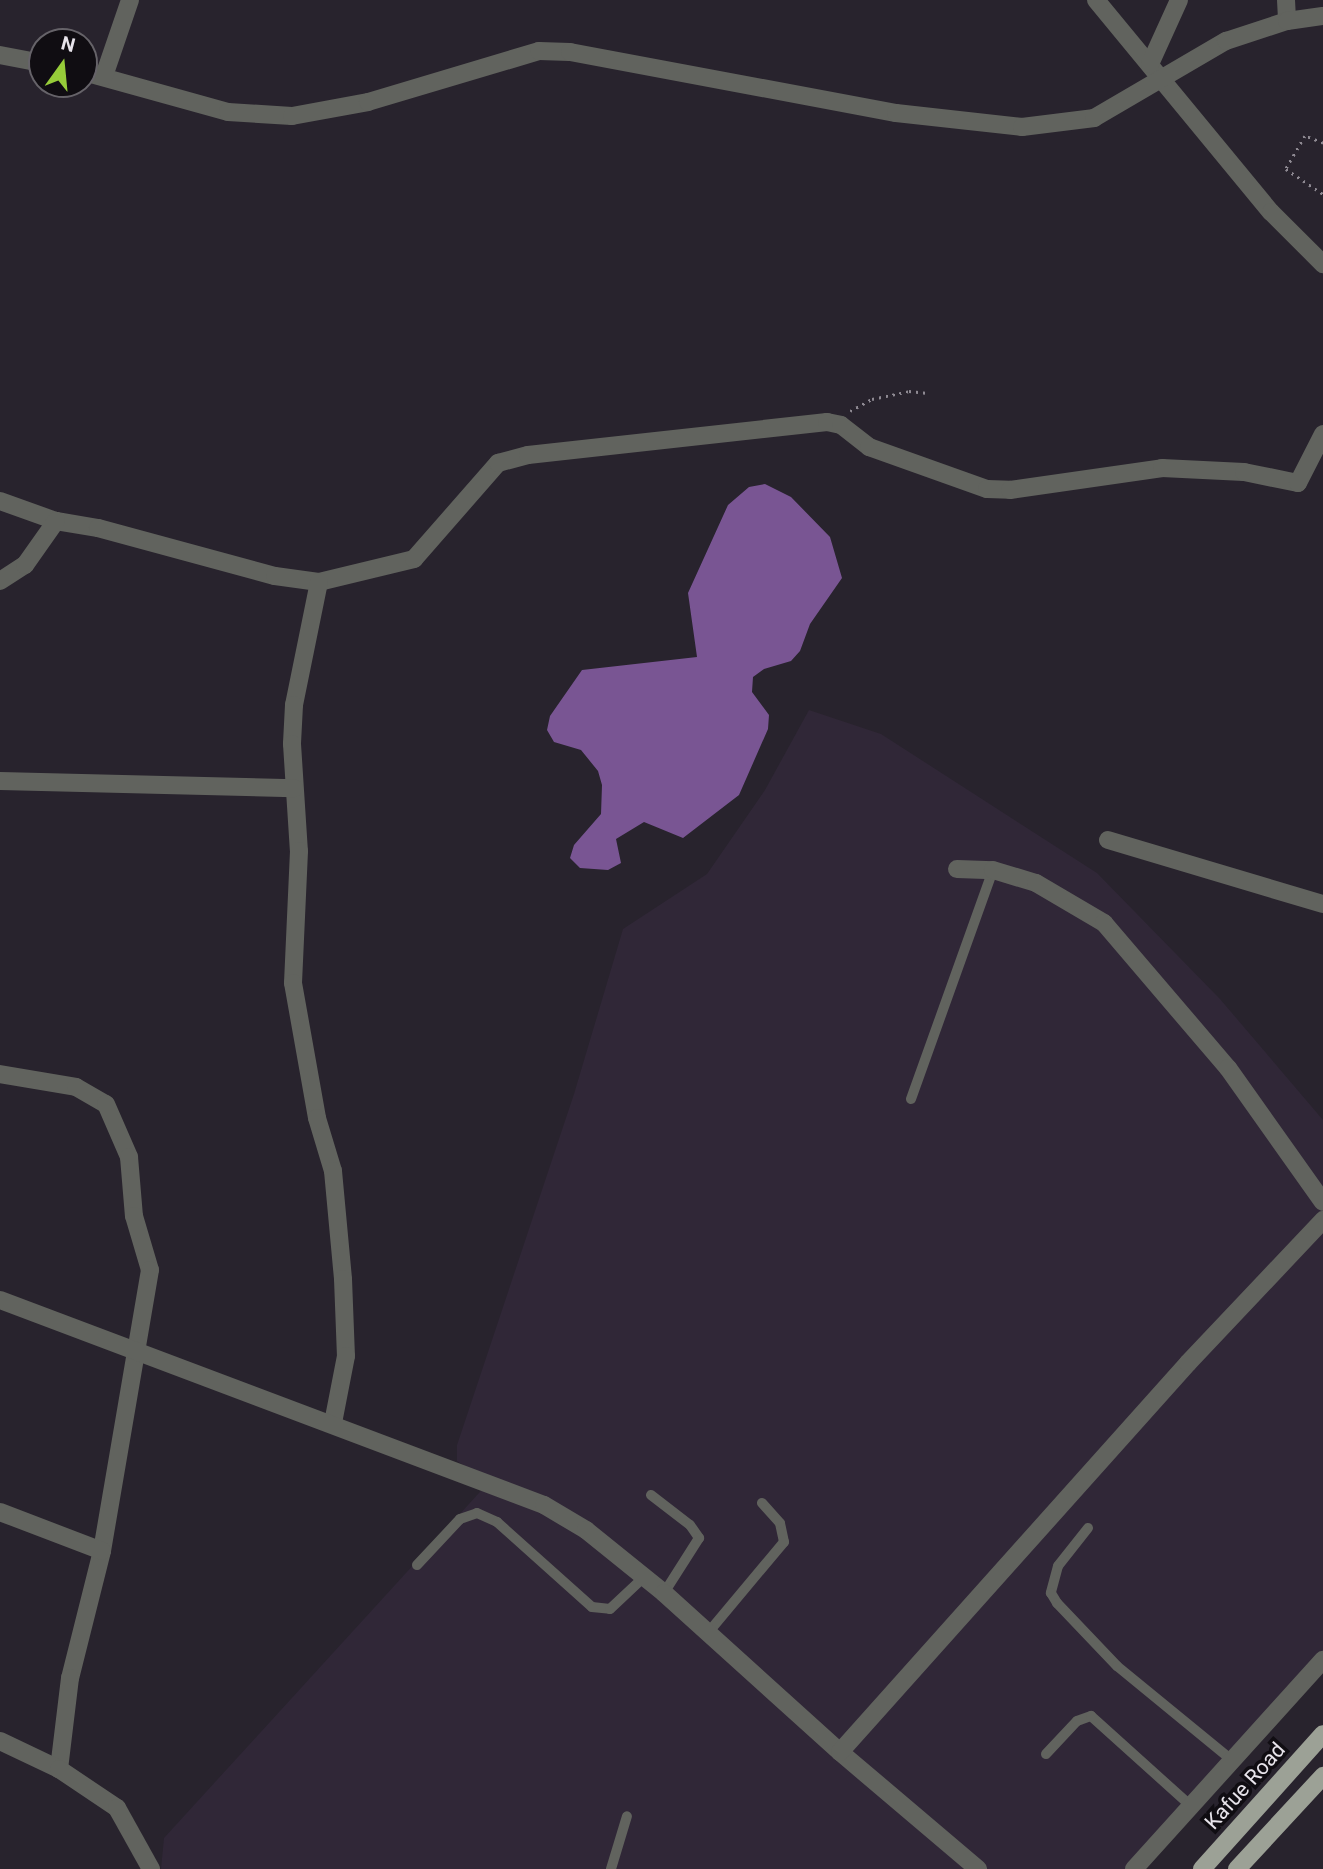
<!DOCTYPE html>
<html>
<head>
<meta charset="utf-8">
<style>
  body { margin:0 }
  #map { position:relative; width:1323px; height:1869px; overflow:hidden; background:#28232d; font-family:Roboto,sans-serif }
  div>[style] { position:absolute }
  .built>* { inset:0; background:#302737 }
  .water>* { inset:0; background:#795593 }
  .path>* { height:2.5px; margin-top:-1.25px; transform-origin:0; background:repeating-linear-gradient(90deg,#8e8992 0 2px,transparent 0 7px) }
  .lane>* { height:10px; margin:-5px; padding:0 5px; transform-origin:5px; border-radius:5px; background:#61635e }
  .street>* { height:18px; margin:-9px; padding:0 9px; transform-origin:9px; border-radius:9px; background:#61635e }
  .primary>* { height:18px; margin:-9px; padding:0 9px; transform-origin:9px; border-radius:9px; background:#9ca196 }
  span { translate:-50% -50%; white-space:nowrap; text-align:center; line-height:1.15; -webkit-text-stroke:7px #100d12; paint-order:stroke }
  .street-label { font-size:21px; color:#e8e4eb }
  .north { position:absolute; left:28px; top:28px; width:70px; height:70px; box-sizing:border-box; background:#100d12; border:2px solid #666369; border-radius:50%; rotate:15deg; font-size:19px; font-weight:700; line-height:28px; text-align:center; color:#e8e4eb }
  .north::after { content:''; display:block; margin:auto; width:24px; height:32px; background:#96cc39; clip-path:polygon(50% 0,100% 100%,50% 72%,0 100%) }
</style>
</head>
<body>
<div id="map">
  <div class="built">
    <i style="clip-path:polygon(809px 710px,881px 734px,1097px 873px,1220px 999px,1323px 1120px,1323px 1669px,1145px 1869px,161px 1869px,164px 1838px,489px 1482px,457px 1461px,457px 1445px,574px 1094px,623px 929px,707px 874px,765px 790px)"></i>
  </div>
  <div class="water">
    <i style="clip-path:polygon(765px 484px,791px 497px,830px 537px,842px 578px,810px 624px,800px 651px,791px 661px,764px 669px,753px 677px,752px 692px,769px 715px,768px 729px,739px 795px,683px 838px,644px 822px,616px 839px,621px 863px,608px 870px,580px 868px,570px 858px,574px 845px,601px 814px,602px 785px,598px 771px,581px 750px,554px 742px,547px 730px,550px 716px,582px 670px,697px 657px,688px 593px,728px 505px,749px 487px)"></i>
  </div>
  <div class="path">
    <i style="left:1323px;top:143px;width:19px;rotate:-159deg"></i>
    <i style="left:1305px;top:136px;width:38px;rotate:120deg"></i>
    <i style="left:1286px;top:169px;width:45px;rotate:34deg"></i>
    <i style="left:850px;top:411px;width:25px;rotate:-29deg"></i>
    <i style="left:872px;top:399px;width:38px;rotate:-12deg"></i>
    <i style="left:909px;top:391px;width:19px;rotate:6deg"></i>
  </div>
  <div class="lane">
    <i style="left:911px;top:1099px;width:243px;rotate:-70.3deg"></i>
    <i style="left:651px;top:1495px;width:49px;rotate:37.6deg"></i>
    <i style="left:690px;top:1525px;width:16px;rotate:55deg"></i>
    <i style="left:699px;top:1538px;width:65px;rotate:122.5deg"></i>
    <i style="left:1088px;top:1528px;width:48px;rotate:128.3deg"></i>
    <i style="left:1058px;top:1566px;width:28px;rotate:105deg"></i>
    <i style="left:1051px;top:1593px;width:12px;rotate:59deg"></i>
    <i style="left:1057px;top:1603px;width:87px;rotate:46.4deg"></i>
    <i style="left:1117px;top:1666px;width:150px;rotate:39.3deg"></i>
    <i style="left:417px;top:1565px;width:63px;rotate:-46.9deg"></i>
    <i style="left:460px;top:1519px;width:18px;rotate:-19deg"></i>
    <i style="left:477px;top:1513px;width:22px;rotate:24deg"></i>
    <i style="left:497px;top:1522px;width:127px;rotate:41.8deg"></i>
    <i style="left:592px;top:1607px;width:18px;rotate:6deg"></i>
    <i style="left:610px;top:1609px;width:47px;rotate:-43.3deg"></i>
    <i style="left:707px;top:1634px;width:120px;rotate:-50.1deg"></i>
    <i style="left:784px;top:1542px;width:19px;rotate:-102deg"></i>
    <i style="left:780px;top:1523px;width:27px;rotate:-132deg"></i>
    <i style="left:1046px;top:1754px;width:45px;rotate:-46.8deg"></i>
    <i style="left:1077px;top:1721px;width:15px;rotate:-20deg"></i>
    <i style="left:1091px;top:1716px;width:136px;rotate:42deg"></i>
    <i style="left:611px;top:1869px;width:55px;rotate:-73.2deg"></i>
  </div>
  <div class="street">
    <i style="left:1096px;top:0;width:275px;rotate:50.5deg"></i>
    <i style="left:1271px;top:212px;width:74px;rotate:45deg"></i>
    <i style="left:1286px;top:0;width:21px;rotate:87deg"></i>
    <i style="left:0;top:55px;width:43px;rotate:10.8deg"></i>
    <i style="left:1150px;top:64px;width:70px;rotate:-65.6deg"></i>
    <i style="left:84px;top:72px;width:149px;rotate:15.5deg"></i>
    <i style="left:228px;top:112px;width:64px;rotate:3.6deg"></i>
    <i style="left:292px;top:116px;width:77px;rotate:-10.4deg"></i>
    <i style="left:368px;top:102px;width:178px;rotate:-16.6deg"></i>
    <i style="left:539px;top:51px;width:31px;rotate:2deg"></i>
    <i style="left:570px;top:52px;width:332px;rotate:10.6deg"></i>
    <i style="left:896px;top:113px;width:127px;rotate:6.3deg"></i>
    <i style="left:1022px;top:127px;width:73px;rotate:-7.1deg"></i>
    <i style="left:1094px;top:118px;width:153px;rotate:-30.3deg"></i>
    <i style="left:1226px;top:41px;width:64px;rotate:-18.2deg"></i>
    <i style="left:1287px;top:21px;width:36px;rotate:-8deg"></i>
    <i style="left:104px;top:76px;width:80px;rotate:-71.1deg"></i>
    <i style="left:0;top:501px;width:59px;rotate:19.7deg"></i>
    <i style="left:56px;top:521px;width:43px;rotate:9.5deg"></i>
    <i style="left:98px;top:528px;width:183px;rotate:15.2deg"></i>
    <i style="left:275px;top:576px;width:44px;rotate:7.8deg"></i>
    <i style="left:319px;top:582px;width:98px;rotate:-13.6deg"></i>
    <i style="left:414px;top:559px;width:128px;rotate:-48.8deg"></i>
    <i style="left:498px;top:463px;width:31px;rotate:-15deg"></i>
    <i style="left:528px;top:455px;width:301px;rotate:-6.3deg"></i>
    <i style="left:827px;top:422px;width:14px;rotate:12deg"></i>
    <i style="left:841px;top:425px;width:36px;rotate:38deg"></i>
    <i style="left:869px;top:447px;width:125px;rotate:19.6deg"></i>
    <i style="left:987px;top:489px;width:23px;rotate:2deg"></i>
    <i style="left:1010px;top:490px;width:154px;rotate:-8.2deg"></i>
    <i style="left:1162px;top:468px;width:82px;rotate:2.8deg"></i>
    <i style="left:1244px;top:472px;width:55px;rotate:11.5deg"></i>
    <i style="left:1298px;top:483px;width:55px;rotate:-63deg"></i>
    <i style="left:0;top:581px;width:30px;rotate:-33deg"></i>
    <i style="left:25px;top:565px;width:54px;rotate:-54.8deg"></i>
    <i style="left:319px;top:582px;width:126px;rotate:101.5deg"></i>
    <i style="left:294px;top:705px;width:39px;rotate:93deg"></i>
    <i style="left:292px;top:744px;width:107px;rotate:86.3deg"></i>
    <i style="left:299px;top:851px;width:132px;rotate:92.6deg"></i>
    <i style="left:293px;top:983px;width:137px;rotate:79.9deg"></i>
    <i style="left:317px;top:1118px;width:55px;rotate:73.2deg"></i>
    <i style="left:333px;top:1171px;width:108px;rotate:84.7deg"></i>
    <i style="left:343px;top:1279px;width:77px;rotate:87.8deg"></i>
    <i style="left:346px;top:1356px;width:68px;rotate:101deg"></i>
    <i style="left:0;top:781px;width:294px;rotate:1.4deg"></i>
    <i style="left:1108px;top:840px;width:224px;rotate:16.6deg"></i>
    <i style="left:957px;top:869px;width:36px;rotate:2deg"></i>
    <i style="left:993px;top:870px;width:45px;rotate:16.8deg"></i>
    <i style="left:1036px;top:883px;width:79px;rotate:30.5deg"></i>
    <i style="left:1104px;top:923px;width:191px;rotate:49.5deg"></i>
    <i style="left:1228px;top:1068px;width:164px;rotate:54.7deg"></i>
    <i style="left:0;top:1074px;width:77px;rotate:9.7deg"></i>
    <i style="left:76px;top:1087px;width:34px;rotate:30deg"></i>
    <i style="left:106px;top:1104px;width:58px;rotate:66.5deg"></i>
    <i style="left:129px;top:1157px;width:59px;rotate:85.2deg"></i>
    <i style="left:134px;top:1216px;width:56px;rotate:73.5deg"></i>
    <i style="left:150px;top:1270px;width:285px;rotate:99.7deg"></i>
    <i style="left:102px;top:1551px;width:131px;rotate:104.1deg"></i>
    <i style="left:70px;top:1678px;width:92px;rotate:96.9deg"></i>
    <i style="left:0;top:1300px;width:581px;rotate:20.65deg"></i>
    <i style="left:544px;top:1505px;width:49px;rotate:30.8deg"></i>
    <i style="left:586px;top:1530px;width:100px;rotate:38.9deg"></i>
    <i style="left:664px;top:1593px;width:237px;rotate:42.1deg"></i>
    <i style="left:840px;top:1752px;width:181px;rotate:40.3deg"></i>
    <i style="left:0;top:1512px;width:109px;rotate:20.9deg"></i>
    <i style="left:0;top:1741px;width:65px;rotate:25.4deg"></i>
    <i style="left:59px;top:1769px;width:70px;rotate:33.9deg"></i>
    <i style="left:117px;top:1808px;width:70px;rotate:60.9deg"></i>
    <i style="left:840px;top:1752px;width:522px;rotate:-48.18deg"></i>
    <i style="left:1188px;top:1363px;width:197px;rotate:-46.6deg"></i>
    <i style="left:1134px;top:1869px;width:282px;rotate:-47.9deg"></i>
  </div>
  <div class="primary">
    <i style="left:1202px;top:1869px;width:181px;rotate:-48.1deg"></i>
    <i style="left:1237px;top:1869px;width:127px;rotate:-47.2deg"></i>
  </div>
  <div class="street-label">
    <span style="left:1245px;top:1786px;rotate:-48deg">Kafue Road</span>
  </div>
  <div class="north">N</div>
</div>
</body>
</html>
